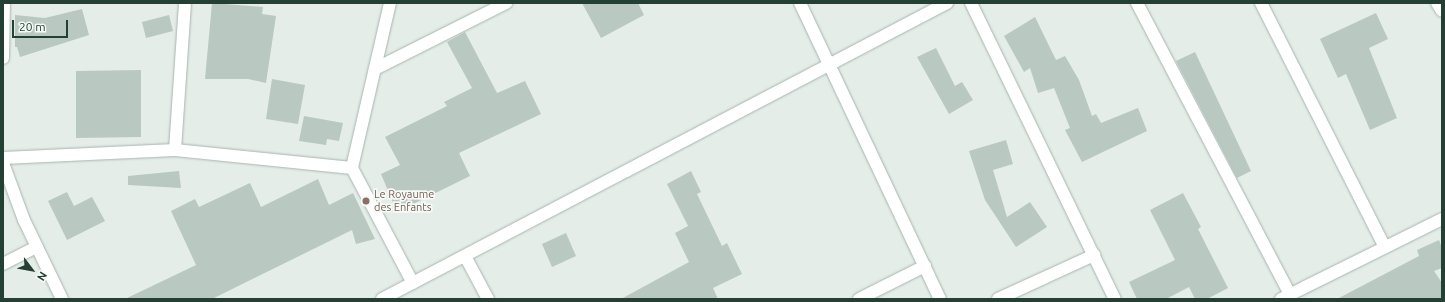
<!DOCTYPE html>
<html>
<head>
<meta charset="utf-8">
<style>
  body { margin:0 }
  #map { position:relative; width:1445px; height:302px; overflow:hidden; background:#e4ede8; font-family:Ubuntu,sans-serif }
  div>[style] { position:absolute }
  .building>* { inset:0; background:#b9c8c1 }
  .roads { filter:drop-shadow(0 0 1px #a7b5ae) drop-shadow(0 0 1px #a7b5ae) }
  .minor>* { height:12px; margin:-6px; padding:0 6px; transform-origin:6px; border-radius:6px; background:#fff }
  .dots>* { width:11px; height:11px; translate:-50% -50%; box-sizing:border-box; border:2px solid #f5faf7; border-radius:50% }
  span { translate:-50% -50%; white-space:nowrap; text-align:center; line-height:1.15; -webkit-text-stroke:3.5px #f5faf7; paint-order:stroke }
  .education-label { font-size:11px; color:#785e54 }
  .left { translate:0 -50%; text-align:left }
  .frame { position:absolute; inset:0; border:4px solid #243f34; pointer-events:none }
  .north { position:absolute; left:12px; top:250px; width:40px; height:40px; -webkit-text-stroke:3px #f5faf7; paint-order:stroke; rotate:122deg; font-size:11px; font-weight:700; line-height:16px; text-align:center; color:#243f34 }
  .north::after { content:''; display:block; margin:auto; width:14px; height:18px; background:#243f34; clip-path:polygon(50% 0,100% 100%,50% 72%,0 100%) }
  .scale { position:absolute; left:12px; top:20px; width:56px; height:18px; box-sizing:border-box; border:2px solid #243f34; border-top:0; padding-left:5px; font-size:12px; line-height:14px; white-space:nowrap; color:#243f34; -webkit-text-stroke:3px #f5faf7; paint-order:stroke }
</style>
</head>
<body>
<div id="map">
  <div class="building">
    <i style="clip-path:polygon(212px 3px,263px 7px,262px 14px,276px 16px,266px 83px,248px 79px,205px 79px)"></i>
    <i style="clip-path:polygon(582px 3px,638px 3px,644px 15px,601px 38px)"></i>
    <i style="clip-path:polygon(82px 9px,89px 35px,20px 57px,17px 47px,15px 47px,15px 15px,45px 18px)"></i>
    <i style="clip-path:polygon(1376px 13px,1388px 39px,1369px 48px,1397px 118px,1370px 130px,1346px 74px,1338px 78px,1320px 39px)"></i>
    <i style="clip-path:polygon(169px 15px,173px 31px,146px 38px,142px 22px)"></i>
    <i style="clip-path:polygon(1035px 17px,1056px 60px,1065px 56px,1079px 80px,1092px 116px,1096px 114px,1101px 123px,1138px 108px,1147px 131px,1082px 162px,1065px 130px,1070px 128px,1054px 88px,1038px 93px,1030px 68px,1024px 72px,1004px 36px)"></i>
    <i style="clip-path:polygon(465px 32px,497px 93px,525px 81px,541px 114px,459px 153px,470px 176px,397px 212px,381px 174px,400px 165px,385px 137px,447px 106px,444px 102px,472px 88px,447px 42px)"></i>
    <i style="clip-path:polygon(936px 48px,955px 86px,962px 82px,973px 100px,949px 114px,917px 57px)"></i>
    <i style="clip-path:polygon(1195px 52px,1251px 171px,1237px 178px,1176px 61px)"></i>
    <i style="clip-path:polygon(141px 70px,141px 137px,76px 138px,76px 71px)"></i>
    <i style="clip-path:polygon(272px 79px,305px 85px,298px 124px,266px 119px)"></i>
    <i style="clip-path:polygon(304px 116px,343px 123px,339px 141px,327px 139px,326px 145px,299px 141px)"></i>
    <i style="clip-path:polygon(1006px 140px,1013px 164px,993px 170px,1007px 217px,1030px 202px,1047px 227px,1016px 247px,985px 200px,969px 151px)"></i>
    <i style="clip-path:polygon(179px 171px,181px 188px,128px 185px,128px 176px)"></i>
    <i style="clip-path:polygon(691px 171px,701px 192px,697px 194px,722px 246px,727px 243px,742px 274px,713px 288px,718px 299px,621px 299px,689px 262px,675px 233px,688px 226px,667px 184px)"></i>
    <i style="clip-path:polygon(318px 179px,329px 205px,353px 193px,375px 239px,356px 244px,352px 230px,212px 299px,125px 299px,196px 265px,171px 211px,195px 199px,199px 207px,250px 183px,261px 207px)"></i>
    <i style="clip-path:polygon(67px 192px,74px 206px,92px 197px,105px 221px,67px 240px,48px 201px)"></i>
    <i style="clip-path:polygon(1183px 193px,1201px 227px,1198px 229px,1228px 288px,1207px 299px,1195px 299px,1189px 287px,1166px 299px,1137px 299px,1129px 282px,1175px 260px,1150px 210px)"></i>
    <i style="clip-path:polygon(566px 233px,576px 256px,552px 267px,542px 244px)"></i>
    <i style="clip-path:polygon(1439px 240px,1442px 248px,1442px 268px,1434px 271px,1442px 283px,1442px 299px,1337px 299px,1419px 256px,1417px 250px)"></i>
  </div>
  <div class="roads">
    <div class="minor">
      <i style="left:390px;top:3px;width:169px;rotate:103deg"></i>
      <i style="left:352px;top:168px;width:130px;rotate:62.1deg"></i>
      <i style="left:800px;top:3px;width:327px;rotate:64.7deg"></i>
      <i style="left:971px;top:3px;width:329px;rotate:64.1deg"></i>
      <i style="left:1137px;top:3px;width:329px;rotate:62.3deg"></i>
      <i style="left:1261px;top:3px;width:274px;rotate:63.1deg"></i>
      <i style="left:1437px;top:3px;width:9px;rotate:58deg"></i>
      <i style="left:3px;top:58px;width:55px;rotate:-89deg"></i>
      <i style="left:375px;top:69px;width:147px;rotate:-26.7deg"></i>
      <i style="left:175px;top:150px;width:147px;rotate:-86.1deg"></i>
      <i style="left:3px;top:158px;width:172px;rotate:-2.7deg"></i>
      <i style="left:175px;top:150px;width:178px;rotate:5.8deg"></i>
      <i style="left:3px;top:163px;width:61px;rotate:69.8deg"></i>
      <i style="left:24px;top:220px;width:88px;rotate:64.3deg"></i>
      <i style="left:465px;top:256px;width:49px;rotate:61.9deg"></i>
      <i style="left:3px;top:264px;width:38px;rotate:-27deg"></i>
      <i style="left:382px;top:299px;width:638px;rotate:-27.65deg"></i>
      <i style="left:859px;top:299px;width:74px;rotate:-26.6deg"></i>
      <i style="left:998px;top:299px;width:106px;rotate:-24.6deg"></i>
      <i style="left:1281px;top:299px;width:180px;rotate:-26.4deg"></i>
    </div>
  </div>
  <div class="dots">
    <i style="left:366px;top:201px;background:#8d6e63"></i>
  </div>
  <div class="education-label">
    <span class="left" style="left:374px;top:201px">Le Royaume<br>des Enfants</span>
  </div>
  <div class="frame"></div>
  <div class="north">N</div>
  <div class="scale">20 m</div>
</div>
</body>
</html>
